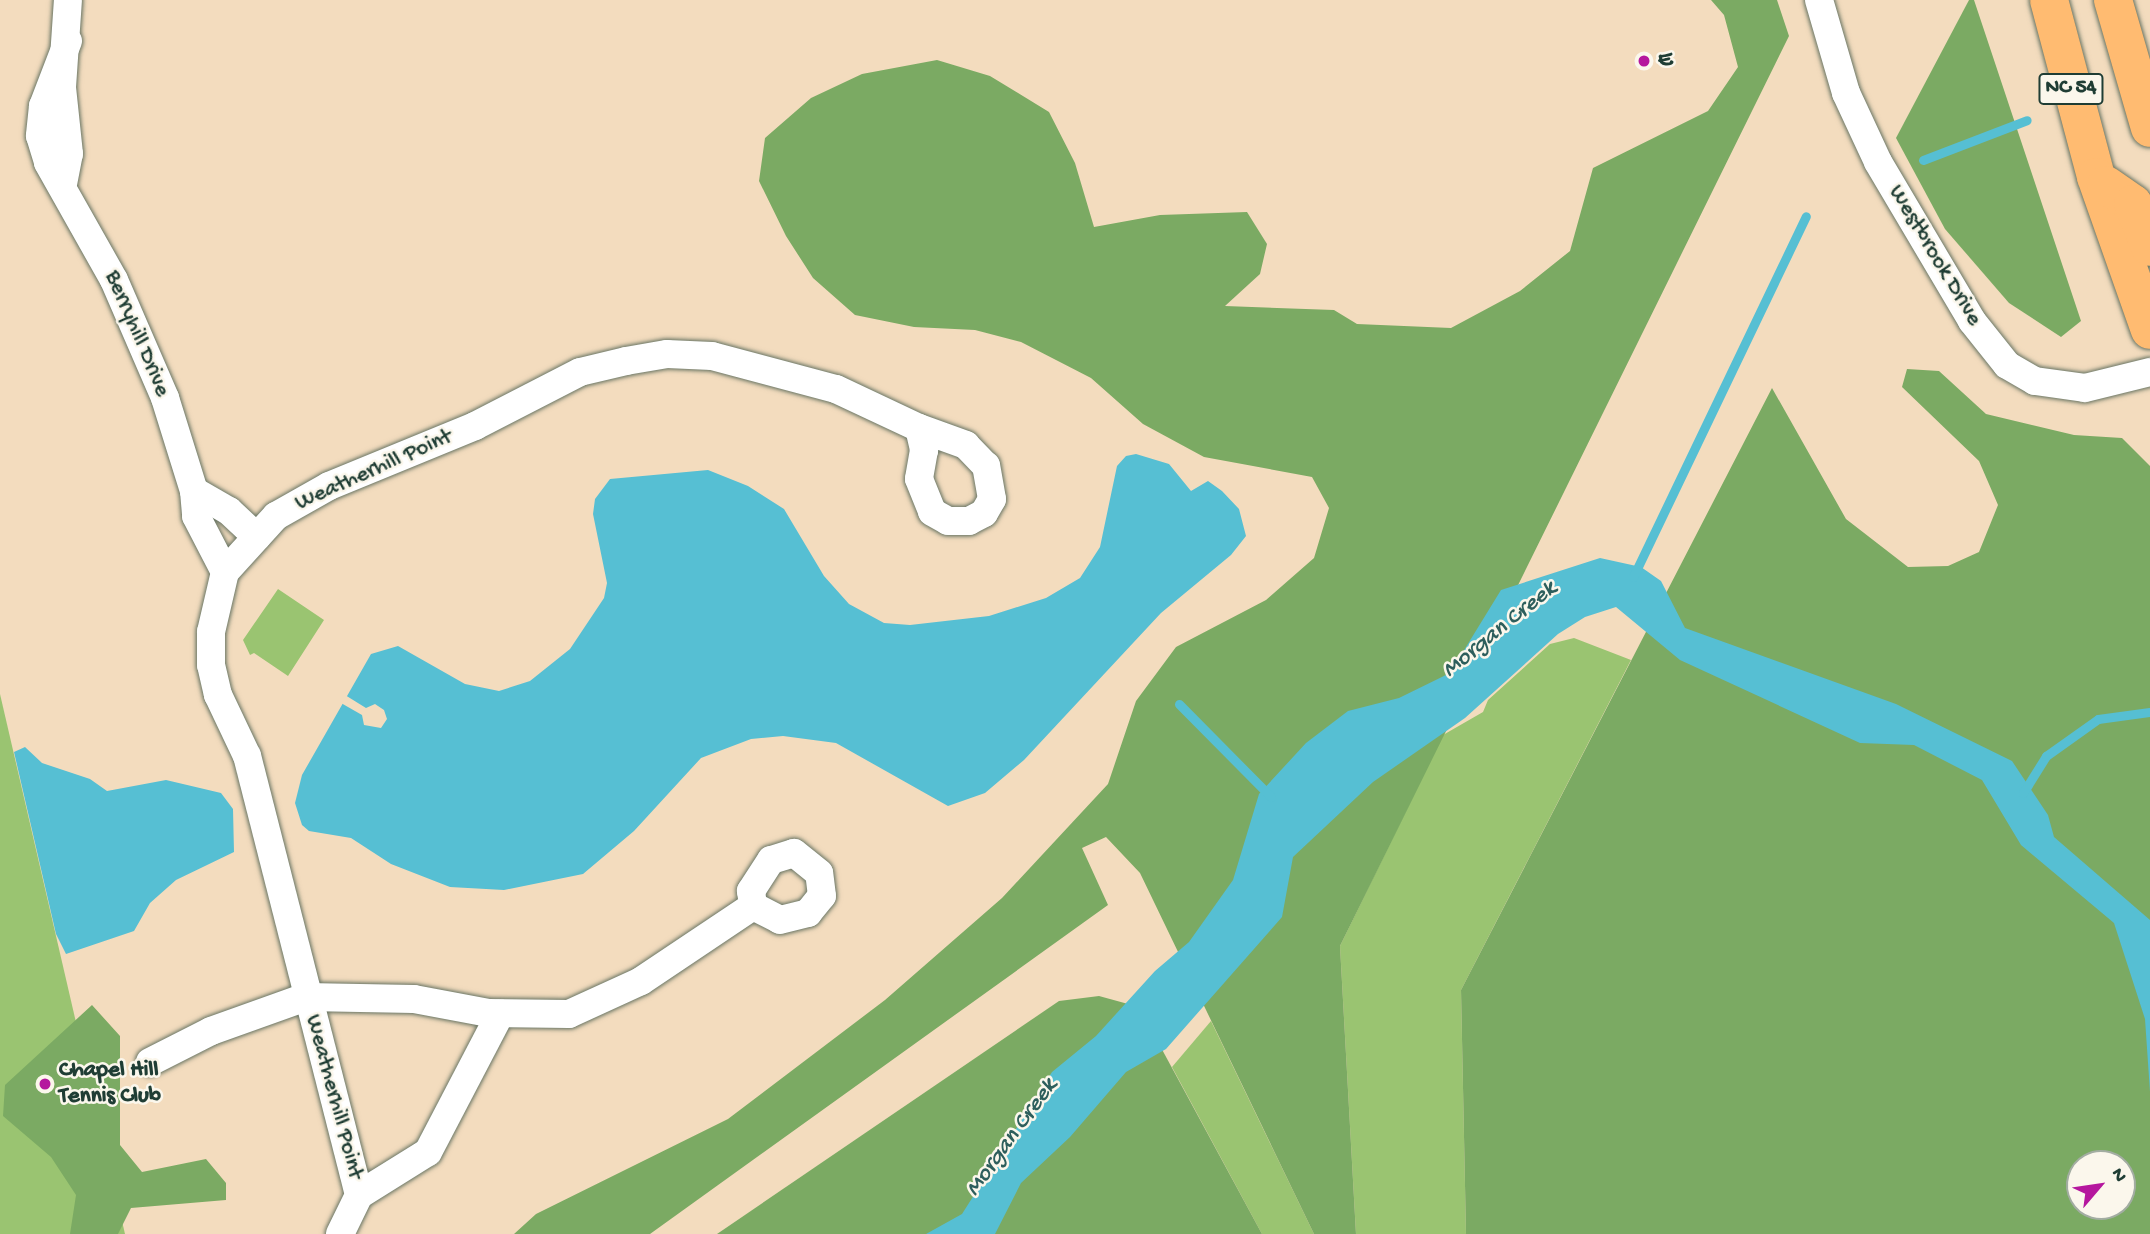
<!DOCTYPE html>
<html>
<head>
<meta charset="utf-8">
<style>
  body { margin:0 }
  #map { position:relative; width:2150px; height:1234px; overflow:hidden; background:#f3dcbe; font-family:"Gochi Hand",sans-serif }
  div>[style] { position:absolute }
  .green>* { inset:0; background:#9ac471 }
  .forest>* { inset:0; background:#7baa63 }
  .water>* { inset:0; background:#56bfd3 }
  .pier>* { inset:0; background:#f3dcbe }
  .stream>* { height:9px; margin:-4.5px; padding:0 4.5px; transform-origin:4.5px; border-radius:4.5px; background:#56bfd3 }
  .roads { filter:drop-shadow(0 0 2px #697564) drop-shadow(0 0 2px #697564) }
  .minor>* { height:28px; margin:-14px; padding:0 14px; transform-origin:14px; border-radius:14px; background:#fff }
  .trunk>* { height:38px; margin:-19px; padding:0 19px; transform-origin:19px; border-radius:19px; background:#ffbb71 }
  .dots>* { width:19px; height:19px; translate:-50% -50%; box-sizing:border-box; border:4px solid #fbf7ec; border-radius:50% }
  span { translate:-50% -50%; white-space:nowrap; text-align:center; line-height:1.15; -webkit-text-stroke:5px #fbf7ec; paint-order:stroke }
  .shield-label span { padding:2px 5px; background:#fbf7ec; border:2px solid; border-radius:5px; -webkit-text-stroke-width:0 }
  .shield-label { font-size:21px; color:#1f3d34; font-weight:700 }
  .poi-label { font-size:23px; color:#1f3d34; font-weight:700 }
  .left { translate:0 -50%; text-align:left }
  .street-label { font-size:23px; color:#1f3d34 }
  .water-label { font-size:24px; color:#2d5e5c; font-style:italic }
  .north { position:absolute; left:2066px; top:1150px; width:70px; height:70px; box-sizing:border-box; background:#fbf7ec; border:2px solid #a3ada2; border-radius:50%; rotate:61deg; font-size:19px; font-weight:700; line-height:28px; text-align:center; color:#1f3d34 }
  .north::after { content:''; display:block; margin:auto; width:24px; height:32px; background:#b5179e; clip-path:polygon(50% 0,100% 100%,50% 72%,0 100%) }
</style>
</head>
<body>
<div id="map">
  <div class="green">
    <i style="clip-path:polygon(278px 589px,324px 620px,288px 676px,254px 653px,250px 655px,243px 640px)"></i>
    <i style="clip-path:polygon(1574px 638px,1631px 660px,1461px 990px,1466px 1234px,1356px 1234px,1340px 946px,1443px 735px,1483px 712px,1488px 700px,1550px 644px)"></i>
    <i style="clip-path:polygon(0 694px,125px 1234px,0 1234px)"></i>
    <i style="clip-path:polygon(1211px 1021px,1314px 1234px,1262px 1234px,1172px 1067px)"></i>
  </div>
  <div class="forest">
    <i style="clip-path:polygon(1711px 0,1777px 0,1789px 36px,1340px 946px,1356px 1234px,1314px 1234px,1140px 873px,1106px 837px,1082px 848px,1108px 905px,650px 1234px,514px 1234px,536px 1214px,728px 1119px,885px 1000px,1002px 898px,1108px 784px,1136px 701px,1176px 647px,1266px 600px,1314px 558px,1329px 508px,1312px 477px,1204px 457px,1143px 424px,1091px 378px,1021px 342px,975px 330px,914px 327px,855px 315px,813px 278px,786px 236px,759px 181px,765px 138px,811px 98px,862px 74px,937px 60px,990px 76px,1049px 112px,1075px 163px,1094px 227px,1160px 215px,1247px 212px,1267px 244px,1260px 274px,1225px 306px,1334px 310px,1357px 324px,1451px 328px,1520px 291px,1570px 251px,1593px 168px,1708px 111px,1738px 67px,1724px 15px)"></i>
    <i style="clip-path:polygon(1969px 0,1974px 0,2081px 321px,2061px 337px,2009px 303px,1945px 229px,1896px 138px)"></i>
    <i style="clip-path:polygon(evenodd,1907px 369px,1939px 371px,1986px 414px,2074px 435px,2122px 438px,2150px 466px,2150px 1234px,1466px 1234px,1461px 990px,1772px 388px,1846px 519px,1908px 567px,1948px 566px,1979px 552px,1998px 505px,1979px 461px,1902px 387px,1907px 369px,2080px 1164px,2122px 1164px,2122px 1206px,2080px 1206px,2080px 1164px)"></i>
    <i style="clip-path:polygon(1099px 996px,1139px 1007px,1262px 1234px,717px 1234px,1059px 1001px)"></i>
    <i style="clip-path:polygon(92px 1005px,120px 1036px,120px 1145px,142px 1172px,206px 1159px,226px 1183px,226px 1200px,131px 1208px,118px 1234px,70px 1234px,76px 1195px,51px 1157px,3px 1116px,5px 1085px)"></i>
  </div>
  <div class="water">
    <i style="clip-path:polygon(1136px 454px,1169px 464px,1191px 491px,1208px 481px,1222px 491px,1239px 509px,1246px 536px,1231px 555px,1161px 613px,1024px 760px,985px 793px,948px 806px,836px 743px,783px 736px,751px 739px,701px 758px,634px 831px,583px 874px,504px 890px,450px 887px,391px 864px,351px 838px,309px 831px,302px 825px,295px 803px,302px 775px,371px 654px,398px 646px,465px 684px,499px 691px,530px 681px,570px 649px,604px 598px,607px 583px,593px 514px,595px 499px,610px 479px,708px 470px,748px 486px,784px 509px,824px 576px,849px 604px,884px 623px,910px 625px,989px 616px,1046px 598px,1080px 578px,1100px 547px,1117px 466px,1126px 456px)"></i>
    <i style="clip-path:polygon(1600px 558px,1641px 567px,1661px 581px,1685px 628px,1896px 704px,2012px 761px,2048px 815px,2054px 837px,2150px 920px,2150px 1092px,2145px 1019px,2114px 923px,2021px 845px,1982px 780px,1914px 745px,1860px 743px,1680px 660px,1616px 607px,1585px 617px,1558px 634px,1465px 718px,1373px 782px,1293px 857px,1282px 917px,1166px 1049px,1126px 1072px,1070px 1137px,1021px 1183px,995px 1234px,926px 1234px,962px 1214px,1052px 1072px,1096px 1036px,1155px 971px,1189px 942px,1233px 880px,1259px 794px,1306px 743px,1348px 711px,1399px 698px,1450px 673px,1501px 590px)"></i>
    <i style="clip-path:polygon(25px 747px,42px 763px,90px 779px,107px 791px,166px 780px,221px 793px,233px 809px,234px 852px,176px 880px,150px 903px,134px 931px,66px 954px,56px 934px,14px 752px)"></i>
  </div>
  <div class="pier">
    <i style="clip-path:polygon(345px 695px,366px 708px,375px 704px,384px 710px,387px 719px,381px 728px,364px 725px,362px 715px,341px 703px)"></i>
  </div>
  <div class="stream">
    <i style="left:1923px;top:160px;width:111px;rotate:-21deg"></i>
    <i style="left:1633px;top:577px;width:400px;rotate:-64.4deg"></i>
    <i style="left:1179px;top:704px;width:131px;rotate:45.3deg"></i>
    <i style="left:2023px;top:793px;width:44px;rotate:-58.1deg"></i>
    <i style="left:2046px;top:756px;width:64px;rotate:-35.4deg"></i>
    <i style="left:2098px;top:719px;width:52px;rotate:-7.7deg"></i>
  </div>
  <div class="roads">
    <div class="minor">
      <i style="left:1819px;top:0;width:97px;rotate:73.8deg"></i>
      <i style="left:1846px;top:93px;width:76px;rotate:65.1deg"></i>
      <i style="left:1878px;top:162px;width:185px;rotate:59.4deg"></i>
      <i style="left:1972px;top:321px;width:56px;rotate:51.5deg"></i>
      <i style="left:2007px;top:365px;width:32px;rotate:30deg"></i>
      <i style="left:2035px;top:381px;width:50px;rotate:8deg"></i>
      <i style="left:2085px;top:388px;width:67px;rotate:-13.8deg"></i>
      <i style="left:68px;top:41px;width:70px;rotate:111deg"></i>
      <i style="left:43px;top:106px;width:30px;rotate:96deg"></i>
      <i style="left:40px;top:136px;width:28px;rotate:73deg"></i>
      <i style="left:48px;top:163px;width:134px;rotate:60.6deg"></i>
      <i style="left:114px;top:280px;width:129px;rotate:66.6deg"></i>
      <i style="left:165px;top:398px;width:97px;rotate:72.7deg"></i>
      <i style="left:194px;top:491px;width:25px;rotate:85deg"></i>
      <i style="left:196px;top:516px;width:63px;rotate:62.6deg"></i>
      <i style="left:63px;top:184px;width:31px;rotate:-79deg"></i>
      <i style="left:69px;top:154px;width:67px;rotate:-96deg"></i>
      <i style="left:62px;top:87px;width:87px;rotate:-86.1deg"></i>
      <i style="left:194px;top:491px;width:40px;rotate:29.7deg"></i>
      <i style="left:229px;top:511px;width:38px;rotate:43deg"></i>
      <i style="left:150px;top:1062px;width:68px;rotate:-26.9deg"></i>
      <i style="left:211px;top:1031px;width:101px;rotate:-19.7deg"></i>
      <i style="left:306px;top:997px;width:108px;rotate:1.1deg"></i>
      <i style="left:414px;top:999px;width:76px;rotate:10.6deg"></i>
      <i style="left:489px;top:1013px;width:80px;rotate:0.7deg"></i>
      <i style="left:569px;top:1014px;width:79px;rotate:-24.6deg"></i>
      <i style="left:641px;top:981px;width:135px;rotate:-33.8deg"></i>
      <i style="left:753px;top:906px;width:30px;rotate:27deg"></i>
      <i style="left:780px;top:920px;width:29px;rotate:-14deg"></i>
      <i style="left:808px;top:913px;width:22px;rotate:-51deg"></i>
      <i style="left:822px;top:896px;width:23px;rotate:-97deg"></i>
      <i style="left:819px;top:873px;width:32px;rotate:-141deg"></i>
      <i style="left:794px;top:853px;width:24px;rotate:163deg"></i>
      <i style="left:771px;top:860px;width:37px;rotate:123deg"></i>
      <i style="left:751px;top:891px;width:15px;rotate:82deg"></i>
      <i style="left:359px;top:1195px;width:81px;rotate:-31.9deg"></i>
      <i style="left:428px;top:1152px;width:156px;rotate:-62.4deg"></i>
      <i style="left:340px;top:1234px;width:43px;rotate:-64deg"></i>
      <i style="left:359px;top:1195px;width:453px;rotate:-104.3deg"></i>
      <i style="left:247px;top:756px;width:68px;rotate:-115.4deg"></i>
      <i style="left:218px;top:695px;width:31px;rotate:-103deg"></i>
      <i style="left:211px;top:665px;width:33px;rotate:-90deg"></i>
      <i style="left:211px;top:632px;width:62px;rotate:-76.9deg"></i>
      <i style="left:225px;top:572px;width:76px;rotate:-47.7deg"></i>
      <i style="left:276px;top:516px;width:61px;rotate:-29.5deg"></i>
      <i style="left:329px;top:486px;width:158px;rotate:-22.3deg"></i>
      <i style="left:475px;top:426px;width:118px;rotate:-27.2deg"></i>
      <i style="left:580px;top:372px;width:47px;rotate:-13.4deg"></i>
      <i style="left:626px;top:361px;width:42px;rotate:-9.7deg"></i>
      <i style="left:667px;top:354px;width:45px;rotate:2.5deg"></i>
      <i style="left:712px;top:356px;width:128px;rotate:14.9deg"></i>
      <i style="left:836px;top:389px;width:92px;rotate:25.2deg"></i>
      <i style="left:919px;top:428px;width:23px;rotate:77deg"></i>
      <i style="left:924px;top:450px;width:29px;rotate:100deg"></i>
      <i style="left:919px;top:479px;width:35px;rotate:68deg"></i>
      <i style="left:932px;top:512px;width:18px;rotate:29deg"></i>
      <i style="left:948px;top:521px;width:21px"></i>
      <i style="left:969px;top:521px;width:17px;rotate:-28deg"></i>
      <i style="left:984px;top:513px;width:16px;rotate:-60deg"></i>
      <i style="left:992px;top:499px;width:34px;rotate:-100deg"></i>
      <i style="left:986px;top:466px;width:29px;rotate:-134deg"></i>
      <i style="left:966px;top:445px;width:50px;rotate:-160.1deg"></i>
    </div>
    <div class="trunk">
      <i style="left:2049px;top:0;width:183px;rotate:75.1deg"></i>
      <i style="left:2096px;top:177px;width:162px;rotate:70.6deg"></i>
      <i style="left:2113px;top:0;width:133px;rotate:73.9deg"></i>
      <i style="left:2106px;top:185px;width:33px;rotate:35deg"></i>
      <i style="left:2133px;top:204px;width:46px;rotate:68.4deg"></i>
    </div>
  </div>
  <div class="dots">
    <i style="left:1644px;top:61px;background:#b5179e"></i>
    <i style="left:45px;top:1084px;background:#b5179e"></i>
  </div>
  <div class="shield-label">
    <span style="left:2071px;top:89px">NC 54</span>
  </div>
  <div class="poi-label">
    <span class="left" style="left:1658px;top:61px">E</span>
    <span class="left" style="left:59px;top:1084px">Chapel Hill<br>Tennis Club</span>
  </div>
  <div class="street-label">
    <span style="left:1934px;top:256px;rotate:59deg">Westbrook Drive</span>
    <span style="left:136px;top:334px;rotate:67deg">Berryhill Drive</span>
    <span style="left:374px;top:471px;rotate:-24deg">Weatherhill Point</span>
    <span style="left:333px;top:1097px;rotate:75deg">Weatherhill Point</span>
  </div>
  <div class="water-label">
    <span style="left:1500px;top:630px;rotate:-39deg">Morgan Creek</span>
    <span style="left:1012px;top:1138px;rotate:-54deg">Morgan Creek</span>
  </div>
  <div class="north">N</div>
</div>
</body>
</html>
